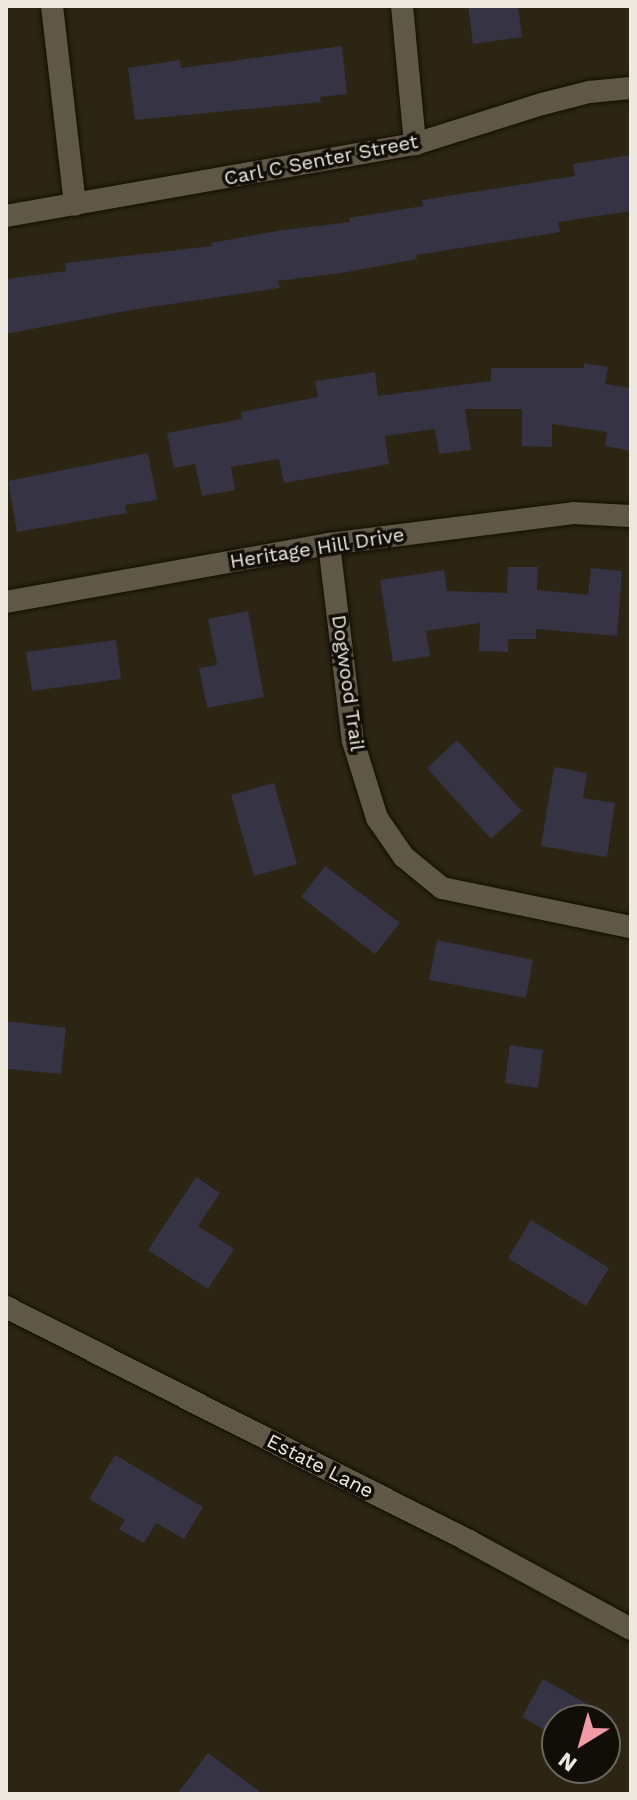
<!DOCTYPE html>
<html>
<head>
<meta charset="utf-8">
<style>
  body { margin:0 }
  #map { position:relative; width:637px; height:1800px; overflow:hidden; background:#2c2514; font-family:"Work Sans",sans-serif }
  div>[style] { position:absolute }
  .building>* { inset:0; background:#353344 }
  .roads { filter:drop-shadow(0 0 2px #140e01) drop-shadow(0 0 2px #140e01) }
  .street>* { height:22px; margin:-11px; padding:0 11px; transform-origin:11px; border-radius:11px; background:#605846 }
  span { translate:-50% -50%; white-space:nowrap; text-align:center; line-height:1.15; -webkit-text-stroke:7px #110e07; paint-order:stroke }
  .street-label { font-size:20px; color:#eee9df }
  .frame { position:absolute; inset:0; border:8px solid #eee9df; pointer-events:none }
  .north { position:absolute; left:541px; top:1704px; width:80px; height:80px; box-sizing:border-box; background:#110e07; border:2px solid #69665d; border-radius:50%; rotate:217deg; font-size:22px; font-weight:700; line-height:32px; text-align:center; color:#eee9df }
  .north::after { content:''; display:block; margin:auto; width:28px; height:36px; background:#f39aa7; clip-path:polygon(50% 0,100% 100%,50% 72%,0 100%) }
</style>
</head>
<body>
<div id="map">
  <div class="building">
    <i style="clip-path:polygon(468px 6px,518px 6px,522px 37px,473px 44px)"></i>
    <i style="clip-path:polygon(342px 46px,347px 94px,320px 97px,321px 102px,135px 120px,128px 68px,180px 60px,181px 68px)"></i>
    <i style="clip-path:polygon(631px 155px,631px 211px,558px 222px,560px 232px,416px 255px,417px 259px,342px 273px,278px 281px,280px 288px,131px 310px,6px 334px,6px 279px,66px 271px,65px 263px,212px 246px,211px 243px,277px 231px,350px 222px,349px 218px,423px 206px,422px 200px,575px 176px,573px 164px)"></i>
    <i style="clip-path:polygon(584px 363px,608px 367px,605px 384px,631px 388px,631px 451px,605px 446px,607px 432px,552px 424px,552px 447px,522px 446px,522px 409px,465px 409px,471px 450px,439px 454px,435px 429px,385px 436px,389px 464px,284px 483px,279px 459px,231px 467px,235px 490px,202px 496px,195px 464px,174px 468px,167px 433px,242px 419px,241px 412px,318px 397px,315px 381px,375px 372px,378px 396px,491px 381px,491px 368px,584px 368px)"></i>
    <i style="clip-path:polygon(148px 453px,157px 500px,125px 505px,127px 513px,17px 532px,8px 481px)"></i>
    <i style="clip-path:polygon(508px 567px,538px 567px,537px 590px,588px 595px,591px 568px,622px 571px,617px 636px,536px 629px,536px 639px,508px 639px,508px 652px,479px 651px,480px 623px,426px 631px,430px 656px,393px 662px,380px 580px,444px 570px,447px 591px,507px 593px)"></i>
    <i style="clip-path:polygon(248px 611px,264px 697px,207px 708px,199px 668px,217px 665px,208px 619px)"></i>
    <i style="clip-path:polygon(116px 640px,121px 679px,32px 691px,26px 652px)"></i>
    <i style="clip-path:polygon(457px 740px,522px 811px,491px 839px,427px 768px)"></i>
    <i style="clip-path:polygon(554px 767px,587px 773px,583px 798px,615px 803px,607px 857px,541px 846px)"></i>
    <i style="clip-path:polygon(274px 783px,297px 864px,254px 876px,231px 795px)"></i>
    <i style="clip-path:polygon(325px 866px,400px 923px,375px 954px,301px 897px)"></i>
    <i style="clip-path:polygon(437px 940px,533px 960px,526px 998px,429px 980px)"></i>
    <i style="clip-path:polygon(6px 1021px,66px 1028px,61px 1074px,6px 1069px)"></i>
    <i style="clip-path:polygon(510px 1045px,543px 1050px,538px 1088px,505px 1083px)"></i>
    <i style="clip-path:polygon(196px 1177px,220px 1193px,198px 1226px,234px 1249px,208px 1289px,148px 1250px)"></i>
    <i style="clip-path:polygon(531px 1220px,609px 1268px,586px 1306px,508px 1258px)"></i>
    <i style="clip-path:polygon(115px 1455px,203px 1507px,184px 1539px,156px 1523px,144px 1543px,119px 1529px,125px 1520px,89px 1499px)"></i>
    <i style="clip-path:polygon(543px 1679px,615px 1720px,557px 1720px,557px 1737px,522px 1717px)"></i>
    <i style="clip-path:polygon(208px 1753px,263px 1794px,177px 1794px)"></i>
  </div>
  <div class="roads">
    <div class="street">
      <i style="left:52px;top:6px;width:200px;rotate:83.4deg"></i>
      <i style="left:402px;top:6px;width:139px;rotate:84.6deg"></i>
      <i style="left:6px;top:216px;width:415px;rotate:-10deg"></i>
      <i style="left:415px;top:144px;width:133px;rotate:-17.5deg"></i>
      <i style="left:542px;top:104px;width:49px;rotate:-14.3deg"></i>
      <i style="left:589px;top:92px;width:42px;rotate:-5.4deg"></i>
      <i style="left:329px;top:544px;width:198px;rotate:83.1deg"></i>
      <i style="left:353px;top:741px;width:81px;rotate:72.7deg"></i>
      <i style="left:377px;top:818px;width:47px;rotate:55.3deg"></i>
      <i style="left:404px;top:857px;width:49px;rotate:39.2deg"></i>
      <i style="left:442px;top:888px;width:193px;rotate:11.7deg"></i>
      <i style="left:6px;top:602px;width:328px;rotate:-10.2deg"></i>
      <i style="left:329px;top:544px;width:246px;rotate:-7.2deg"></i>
      <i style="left:573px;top:513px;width:58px;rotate:3deg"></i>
      <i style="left:6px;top:1307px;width:519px;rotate:26.81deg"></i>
      <i style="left:469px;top:1541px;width:184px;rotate:28.5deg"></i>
    </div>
  </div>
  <div class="street-label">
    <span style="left:321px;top:160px;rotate:-11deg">Carl C Senter Street</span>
    <span style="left:317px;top:548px;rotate:-9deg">Heritage Hill Drive</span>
    <span style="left:348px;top:683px;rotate:82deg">Dogwood Trail</span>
    <span style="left:320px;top:1466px;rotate:27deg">Estate Lane</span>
  </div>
  <div class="frame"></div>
  <div class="north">N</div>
</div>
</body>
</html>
